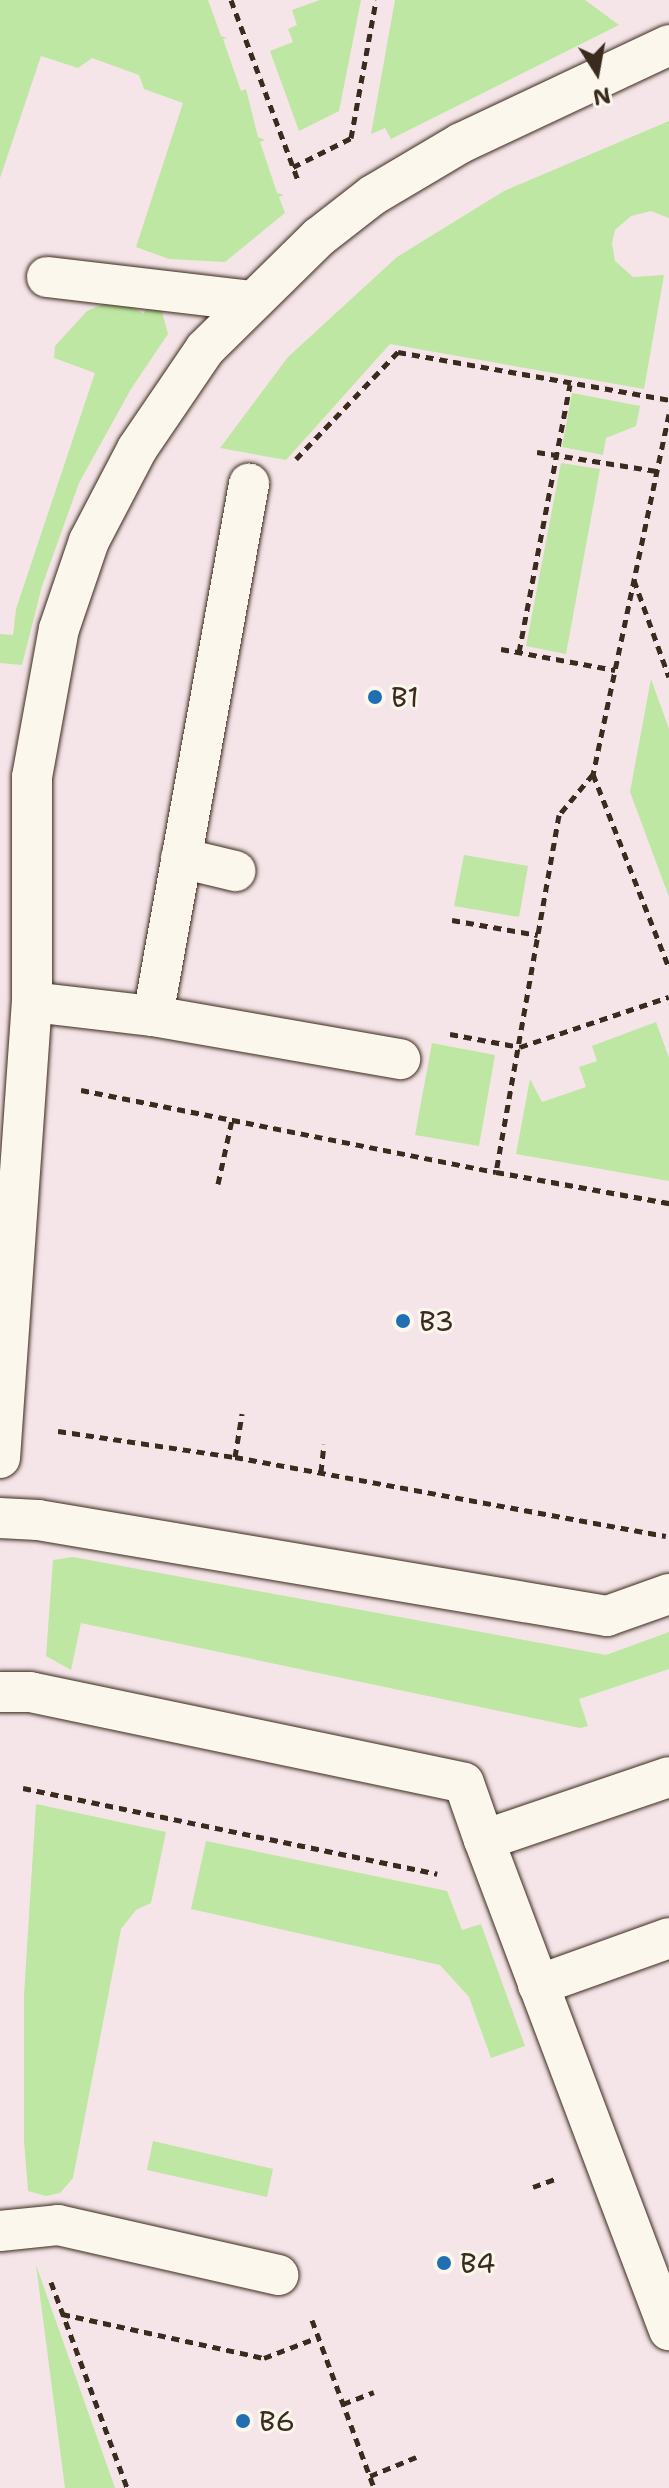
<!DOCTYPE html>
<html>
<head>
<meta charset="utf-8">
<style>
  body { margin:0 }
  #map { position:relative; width:669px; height:2488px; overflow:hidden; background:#f5e5e8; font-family:"Shantell Sans",sans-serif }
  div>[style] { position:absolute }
  .green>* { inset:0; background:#bde7a3 }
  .path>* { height:5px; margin-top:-2.5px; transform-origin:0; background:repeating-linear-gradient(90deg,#3b2a1e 0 8px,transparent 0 14px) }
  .roads { filter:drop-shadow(0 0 2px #3b2a1e) drop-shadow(0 0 2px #3b2a1e) }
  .service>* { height:40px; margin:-20px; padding:0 20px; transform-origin:20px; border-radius:20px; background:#fbf7ec }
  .dots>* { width:22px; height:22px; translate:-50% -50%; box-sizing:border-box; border:4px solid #fbf7ec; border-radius:50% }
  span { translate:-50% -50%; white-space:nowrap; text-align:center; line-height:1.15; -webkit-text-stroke:6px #fbf7ec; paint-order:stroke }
  .poi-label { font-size:28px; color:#3b2a1e }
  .left { translate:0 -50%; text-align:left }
  .north { position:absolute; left:557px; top:32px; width:80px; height:80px; -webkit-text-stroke:6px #fbf7ec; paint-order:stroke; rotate:169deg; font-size:22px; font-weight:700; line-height:32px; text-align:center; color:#3b2a1e }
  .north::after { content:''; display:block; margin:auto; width:28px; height:36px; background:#3b2a1e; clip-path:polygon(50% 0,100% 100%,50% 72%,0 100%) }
</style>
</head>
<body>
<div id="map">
  <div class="green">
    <i style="clip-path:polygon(0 0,208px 0,221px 36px,227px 38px,223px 39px,241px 91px,246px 89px,258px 137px,265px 140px,260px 142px,277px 193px,284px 195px,279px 197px,285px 213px,225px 262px,169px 259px,136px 247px,183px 103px,144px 89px,139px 75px,92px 58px,78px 68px,41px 56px,0 178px)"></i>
    <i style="clip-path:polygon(320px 0,361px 0,339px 111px,299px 131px,270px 51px,293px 42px,288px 29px,297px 25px,292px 10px)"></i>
    <i style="clip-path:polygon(395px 0,585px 0,619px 25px,391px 139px,385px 128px,371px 134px)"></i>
    <i style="clip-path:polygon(669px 121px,669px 218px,651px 211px,631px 216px,615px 230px,612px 243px,615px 261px,633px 277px,664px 275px,644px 389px,390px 344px,286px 460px,220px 448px,288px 357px,397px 257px,504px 191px)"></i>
    <i style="clip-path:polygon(120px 297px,143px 314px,151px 301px,161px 308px,168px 334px,131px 389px,79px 483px,42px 586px,22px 665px,0 663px,0 634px,13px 635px,16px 609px,95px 373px,54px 358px,55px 346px,87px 311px)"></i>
    <i style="clip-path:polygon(572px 393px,640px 406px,636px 426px,606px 438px,603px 455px,562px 447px)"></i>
    <i style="clip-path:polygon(561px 463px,600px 469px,566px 654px,526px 646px)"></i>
    <i style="clip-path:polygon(651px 679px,669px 729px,669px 897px,630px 792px)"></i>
    <i style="clip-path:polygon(464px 855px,528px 866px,519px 917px,454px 906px)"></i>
    <i style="clip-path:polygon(656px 1022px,669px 1058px,669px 1181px,516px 1154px,530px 1079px,542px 1102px,586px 1087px,579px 1067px,597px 1061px,592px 1046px)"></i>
    <i style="clip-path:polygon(432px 1043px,495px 1055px,479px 1146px,415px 1135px)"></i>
    <i style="clip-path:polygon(73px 1557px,606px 1655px,669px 1632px,669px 1669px,579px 1699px,588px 1726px,580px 1728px,81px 1623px,71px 1670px,46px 1656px,53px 1560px)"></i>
    <i style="clip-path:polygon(36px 1804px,166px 1832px,151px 1903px,136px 1910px,121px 1929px,73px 2178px,60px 2193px,46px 2196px,28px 2191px,24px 2141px,24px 1995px)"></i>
    <i style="clip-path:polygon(206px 1841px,447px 1891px,462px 1930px,481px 1924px,525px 2046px,491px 2058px,469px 1997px,440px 1965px,191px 1909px)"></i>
    <i style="clip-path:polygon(153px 2141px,273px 2169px,267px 2197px,147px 2170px)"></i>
    <i style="clip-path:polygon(36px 2265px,115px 2488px,65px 2488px)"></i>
  </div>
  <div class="path">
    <i style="left:231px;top:0;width:195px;rotate:69.6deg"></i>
    <i style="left:293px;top:167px;width:65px;rotate:-26.6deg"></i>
    <i style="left:351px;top:138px;width:140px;rotate:-79.7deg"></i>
    <i style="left:669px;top:414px;width:368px;rotate:101.9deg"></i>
    <i style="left:593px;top:774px;width:208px;rotate:68.6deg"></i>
    <i style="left:537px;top:452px;width:121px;rotate:9deg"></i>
    <i style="left:296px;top:459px;width:148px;rotate:-46.4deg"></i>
    <i style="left:398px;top:352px;width:275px;rotate:10deg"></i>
    <i style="left:634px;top:580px;width:103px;rotate:70.2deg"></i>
    <i style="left:501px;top:649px;width:116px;rotate:10.4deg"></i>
    <i style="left:519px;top:652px;width:272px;rotate:-79.2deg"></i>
    <i style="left:593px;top:774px;width:53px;rotate:129.7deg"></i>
    <i style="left:559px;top:815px;width:363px;rotate:100deg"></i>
    <i style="left:496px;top:1172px;width:176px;rotate:10.2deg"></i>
    <i style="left:452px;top:920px;width:87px;rotate:9.9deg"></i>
    <i style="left:450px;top:1034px;width:71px;rotate:10.5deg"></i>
    <i style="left:520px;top:1047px;width:157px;rotate:-18.6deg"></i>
    <i style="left:81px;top:1090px;width:423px;rotate:11.2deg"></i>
    <i style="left:218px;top:1184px;width:66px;rotate:-77.7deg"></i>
    <i style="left:58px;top:1431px;width:179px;rotate:8.4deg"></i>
    <i style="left:235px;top:1457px;width:438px;rotate:10.4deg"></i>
    <i style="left:235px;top:1457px;width:44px;rotate:-80.8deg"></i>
    <i style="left:321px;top:1472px;width:28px;rotate:-84deg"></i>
    <i style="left:23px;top:1788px;width:423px;rotate:11.7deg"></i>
    <i style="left:533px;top:2187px;width:23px;rotate:-20deg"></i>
    <i style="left:51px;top:2282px;width:220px;rotate:69.7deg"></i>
    <i style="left:62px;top:2314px;width:207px;rotate:12.3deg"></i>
    <i style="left:264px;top:2358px;width:59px;rotate:-20.9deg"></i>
    <i style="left:312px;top:2320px;width:179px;rotate:69.7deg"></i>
    <i style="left:343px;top:2404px;width:33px;rotate:-21deg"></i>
    <i style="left:370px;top:2476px;width:50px;rotate:-22.4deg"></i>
  </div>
  <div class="roads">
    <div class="service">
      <i style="left:47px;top:277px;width:204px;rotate:6.7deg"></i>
      <i style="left:181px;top:858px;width:56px;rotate:13.5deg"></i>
      <i style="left:32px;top:1002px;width:122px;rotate:6.6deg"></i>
      <i style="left:153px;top:1016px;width:251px;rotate:9.9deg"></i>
      <i style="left:153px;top:1016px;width:541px;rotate:-79.77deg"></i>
      <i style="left:0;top:1458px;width:457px;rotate:-86deg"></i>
      <i style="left:32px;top:1002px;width:225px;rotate:-90deg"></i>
      <i style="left:32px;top:777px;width:150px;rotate:-79.7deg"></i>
      <i style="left:59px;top:629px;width:93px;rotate:-71.2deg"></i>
      <i style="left:89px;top:541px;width:104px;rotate:-62.4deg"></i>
      <i style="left:137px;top:449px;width:121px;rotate:-55.8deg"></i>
      <i style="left:205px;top:349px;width:160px;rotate:-44.5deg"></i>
      <i style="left:319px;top:237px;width:68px;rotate:-37.9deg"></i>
      <i style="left:373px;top:195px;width:102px;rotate:-30.6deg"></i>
      <i style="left:461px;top:143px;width:230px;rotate:-25.2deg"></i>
      <i style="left:0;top:1518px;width:38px;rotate:3deg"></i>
      <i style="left:38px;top:1520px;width:577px;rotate:9.58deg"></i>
      <i style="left:607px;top:1616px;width:66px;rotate:-19.5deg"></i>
      <i style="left:0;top:1692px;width:30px"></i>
      <i style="left:30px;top:1692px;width:443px;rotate:11.8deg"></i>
      <i style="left:464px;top:1783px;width:60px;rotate:70.7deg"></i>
      <i style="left:484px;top:1840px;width:195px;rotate:-18.8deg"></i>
      <i style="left:484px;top:1840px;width:524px;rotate:69.32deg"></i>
      <i style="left:538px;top:1985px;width:139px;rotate:-19.7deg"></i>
      <i style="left:0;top:2231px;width:58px;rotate:-5.9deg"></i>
      <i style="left:58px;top:2225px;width:226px;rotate:12.8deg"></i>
    </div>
  </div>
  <div class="dots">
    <i style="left:375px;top:697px;background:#1f6fb2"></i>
    <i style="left:403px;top:1321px;background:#1f6fb2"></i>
    <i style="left:444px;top:2263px;background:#1f6fb2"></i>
    <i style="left:243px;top:2421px;background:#1f6fb2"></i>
  </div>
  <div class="poi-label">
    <span class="left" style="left:391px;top:697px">B1</span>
    <span class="left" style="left:419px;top:1321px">B3</span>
    <span class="left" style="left:460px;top:2263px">B4</span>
    <span class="left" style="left:259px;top:2421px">B6</span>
  </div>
  <div class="north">N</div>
</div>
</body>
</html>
